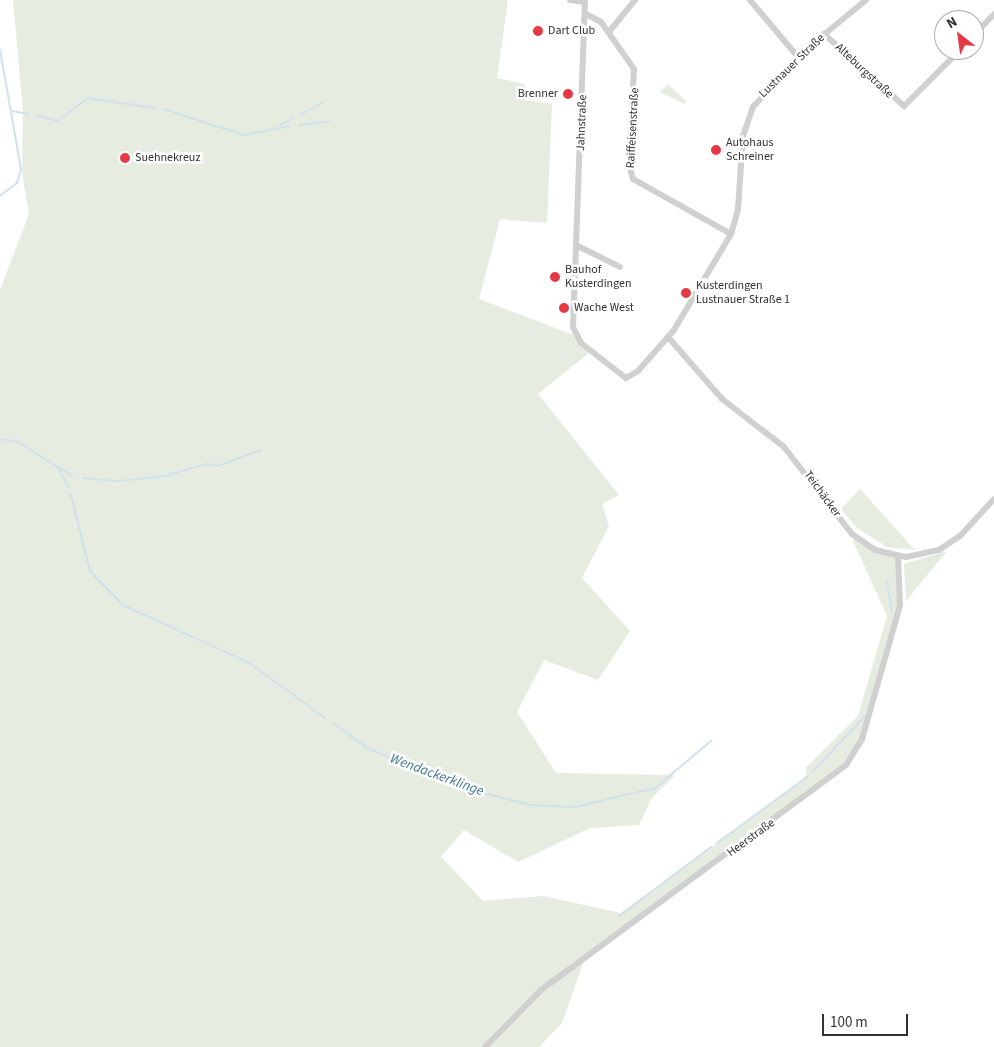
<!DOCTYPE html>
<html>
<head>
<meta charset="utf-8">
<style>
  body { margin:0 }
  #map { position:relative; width:994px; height:1047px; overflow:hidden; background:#fff; font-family:"Source Sans 3",sans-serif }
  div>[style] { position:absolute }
  .green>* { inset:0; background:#e6ecdf }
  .stream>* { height:2px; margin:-1px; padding:0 1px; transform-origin:1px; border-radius:1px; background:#cfe2ee }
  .minor>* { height:6px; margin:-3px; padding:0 3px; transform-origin:3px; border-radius:3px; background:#d0d0d0 }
  .dots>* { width:14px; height:14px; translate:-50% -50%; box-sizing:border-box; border:2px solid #fff; border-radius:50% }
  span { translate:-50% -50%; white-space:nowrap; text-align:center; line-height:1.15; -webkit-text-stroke:5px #fff; paint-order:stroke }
  .poi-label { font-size:12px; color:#333 }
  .left { translate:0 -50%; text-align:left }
  .right { translate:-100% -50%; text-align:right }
  .street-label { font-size:12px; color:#333 }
  .water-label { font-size:14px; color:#3f7597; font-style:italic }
  .north { position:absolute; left:934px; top:10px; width:50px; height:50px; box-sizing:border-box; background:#fff; border:1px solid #adadad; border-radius:50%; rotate:330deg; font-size:14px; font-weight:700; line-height:20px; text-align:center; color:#333 }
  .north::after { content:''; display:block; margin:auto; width:18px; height:22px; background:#e63946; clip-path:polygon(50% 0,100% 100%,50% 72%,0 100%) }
  .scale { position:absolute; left:822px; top:1014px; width:86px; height:22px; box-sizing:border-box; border:2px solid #333; border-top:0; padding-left:6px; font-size:15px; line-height:18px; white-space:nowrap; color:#333; -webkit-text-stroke:4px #fff; paint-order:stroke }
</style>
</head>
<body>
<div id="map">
  <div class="green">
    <i style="clip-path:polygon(13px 0,508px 0,497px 78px,525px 84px,524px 100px,552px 104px,547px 223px,500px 219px,479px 299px,576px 336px,590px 352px,538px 394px,619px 495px,602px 504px,609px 526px,582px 578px,630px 631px,598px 680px,544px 660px,517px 712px,556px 773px,675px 775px,652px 798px,639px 825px,590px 828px,518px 862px,464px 830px,441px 857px,483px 901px,543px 896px,621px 913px,796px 786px,806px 775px,806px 767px,858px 716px,887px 616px,853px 541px,856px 537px,898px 556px,901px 596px,862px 739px,842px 771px,585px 958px,562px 1023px,539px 1047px,0 1047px,0 290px,29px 214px,22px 173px,23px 112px)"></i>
    <i style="clip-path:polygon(668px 84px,686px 101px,685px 104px,660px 92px)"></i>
    <i style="clip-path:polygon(860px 489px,915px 550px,887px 547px,856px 527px,841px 509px)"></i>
    <i style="clip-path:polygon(947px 551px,906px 601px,904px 564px)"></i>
  </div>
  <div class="stream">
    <i style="left:0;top:50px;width:121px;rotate:80deg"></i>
    <i style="left:21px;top:169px;width:15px;rotate:106deg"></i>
    <i style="left:17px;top:183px;width:21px;rotate:143deg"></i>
    <i style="left:164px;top:109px;width:84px;rotate:18deg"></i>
    <i style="left:244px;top:135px;width:47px;rotate:-11.1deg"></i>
    <i style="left:12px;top:111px;width:17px;rotate:10deg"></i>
    <i style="left:300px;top:115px;width:25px;rotate:-29deg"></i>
    <i style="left:38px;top:116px;width:21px;rotate:14deg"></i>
    <i style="left:58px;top:121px;width:37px;rotate:-38deg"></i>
    <i style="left:87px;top:98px;width:68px;rotate:8.5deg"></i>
    <i style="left:281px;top:125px;width:13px;rotate:-29deg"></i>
    <i style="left:299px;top:125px;width:30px;rotate:-6deg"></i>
    <i style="left:0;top:439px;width:18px;rotate:9deg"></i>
    <i style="left:18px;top:442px;width:47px;rotate:32deg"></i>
    <i style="left:58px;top:467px;width:22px;rotate:63deg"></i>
    <i style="left:59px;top:468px;width:15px;rotate:28deg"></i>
    <i style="left:83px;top:478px;width:36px;rotate:5deg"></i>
    <i style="left:119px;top:481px;width:45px;rotate:-6.3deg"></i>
    <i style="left:164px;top:476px;width:45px;rotate:-15.6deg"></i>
    <i style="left:207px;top:464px;width:11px;rotate:10deg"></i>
    <i style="left:218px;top:466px;width:46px;rotate:-20.4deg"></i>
    <i style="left:71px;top:495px;width:78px;rotate:76deg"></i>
    <i style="left:90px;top:571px;width:47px;rotate:45.9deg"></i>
    <i style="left:123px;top:605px;width:141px;rotate:24.7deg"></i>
    <i style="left:251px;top:664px;width:92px;rotate:36.1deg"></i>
    <i style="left:887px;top:581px;width:31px;rotate:81deg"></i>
    <i style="left:333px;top:723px;width:42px;rotate:36.3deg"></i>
    <i style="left:367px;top:748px;width:109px;rotate:22.1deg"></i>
    <i style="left:468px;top:789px;width:64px;rotate:14.5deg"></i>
    <i style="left:530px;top:805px;width:45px;rotate:2.5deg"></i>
    <i style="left:575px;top:807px;width:82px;rotate:-13.4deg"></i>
    <i style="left:655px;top:788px;width:73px;rotate:-40deg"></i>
    <i style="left:812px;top:772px;width:80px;rotate:-46.5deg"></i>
    <i style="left:717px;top:843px;width:112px;rotate:-36.3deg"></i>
    <i style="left:619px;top:916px;width:115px;rotate:-36.9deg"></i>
  </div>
  <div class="minor">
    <i style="left:570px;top:0;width:15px;rotate:8deg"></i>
    <i style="left:585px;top:0;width:327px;rotate:92.1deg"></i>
    <i style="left:573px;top:327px;width:18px;rotate:63deg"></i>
    <i style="left:581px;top:343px;width:57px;rotate:37.9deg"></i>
    <i style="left:626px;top:378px;width:14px;rotate:-30deg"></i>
    <i style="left:638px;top:371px;width:55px;rotate:-48.7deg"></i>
    <i style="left:674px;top:330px;width:112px;rotate:-59.3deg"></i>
    <i style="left:731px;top:234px;width:26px;rotate:-74deg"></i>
    <i style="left:738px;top:209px;width:73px;rotate:-86.1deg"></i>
    <i style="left:743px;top:136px;width:31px;rotate:-71deg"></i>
    <i style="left:753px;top:107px;width:76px;rotate:-47.7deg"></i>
    <i style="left:804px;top:51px;width:80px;rotate:-39.4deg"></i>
    <i style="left:750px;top:0;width:75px;rotate:49.9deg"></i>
    <i style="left:586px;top:14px;width:17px;rotate:28deg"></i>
    <i style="left:601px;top:22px;width:57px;rotate:54.9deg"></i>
    <i style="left:634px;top:69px;width:95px;rotate:93deg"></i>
    <i style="left:629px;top:164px;width:16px;rotate:75deg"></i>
    <i style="left:633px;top:179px;width:112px;rotate:29.3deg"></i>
    <i style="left:609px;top:32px;width:41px;rotate:-50.9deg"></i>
    <i style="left:824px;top:34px;width:108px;rotate:42deg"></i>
    <i style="left:904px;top:106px;width:79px;rotate:-45deg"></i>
    <i style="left:974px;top:35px;width:29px;rotate:-46deg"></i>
    <i style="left:576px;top:245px;width:49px;rotate:26.6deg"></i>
    <i style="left:668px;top:337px;width:82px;rotate:48.9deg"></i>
    <i style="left:722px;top:399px;width:78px;rotate:37.7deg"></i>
    <i style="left:784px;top:447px;width:110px;rotate:52deg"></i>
    <i style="left:852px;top:534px;width:28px;rotate:35deg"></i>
    <i style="left:875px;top:550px;width:32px;rotate:13deg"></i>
    <i style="left:906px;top:557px;width:34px;rotate:-12deg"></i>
    <i style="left:939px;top:550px;width:25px;rotate:-34deg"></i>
    <i style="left:960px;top:536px;width:50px;rotate:-47.4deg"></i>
    <i style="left:485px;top:1047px;width:80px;rotate:-45.5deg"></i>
    <i style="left:541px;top:990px;width:379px;rotate:-36.4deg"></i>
    <i style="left:846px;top:765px;width:31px;rotate:-58deg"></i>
    <i style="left:862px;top:739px;width:138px;rotate:-74.1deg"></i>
    <i style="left:900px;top:606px;width:50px;rotate:-92.3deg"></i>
  </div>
  <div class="dots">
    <i style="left:538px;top:31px;background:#e63946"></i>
    <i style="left:568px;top:94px;background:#e63946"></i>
    <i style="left:716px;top:150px;background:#e63946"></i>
    <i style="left:125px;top:158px;background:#e63946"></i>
    <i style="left:555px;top:277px;background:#e63946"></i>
    <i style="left:686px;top:293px;background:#e63946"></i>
    <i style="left:564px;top:308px;background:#e63946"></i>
  </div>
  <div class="poi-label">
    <span class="left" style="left:548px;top:31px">Dart Club</span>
    <span class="right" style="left:558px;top:94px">Brenner</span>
    <span class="left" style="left:726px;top:150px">Autohaus<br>Schreiner</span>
    <span class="left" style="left:135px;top:158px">Suehnekreuz</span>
    <span class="left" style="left:565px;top:277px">Bauhof<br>Kusterdingen</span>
    <span class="left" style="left:696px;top:293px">Kusterdingen<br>Lustnauer Straße 1</span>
    <span class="left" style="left:574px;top:308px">Wache West</span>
  </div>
  <div class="street-label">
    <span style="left:792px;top:66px;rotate:-44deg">Lustnauer Straße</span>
    <span style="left:864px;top:71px;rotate:43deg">Alteburgstraße</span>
    <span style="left:582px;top:123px;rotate:-88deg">Jahnstraße</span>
    <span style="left:633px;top:128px;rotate:-87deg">Raiffeisenstraße</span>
    <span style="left:822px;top:494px;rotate:54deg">Teichäcker</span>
    <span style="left:751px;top:838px;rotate:-36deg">Heerstraße</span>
  </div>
  <div class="water-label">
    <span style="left:437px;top:775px;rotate:20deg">Wendackerklinge</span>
  </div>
  <div class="north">N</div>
  <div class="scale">100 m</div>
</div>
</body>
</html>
